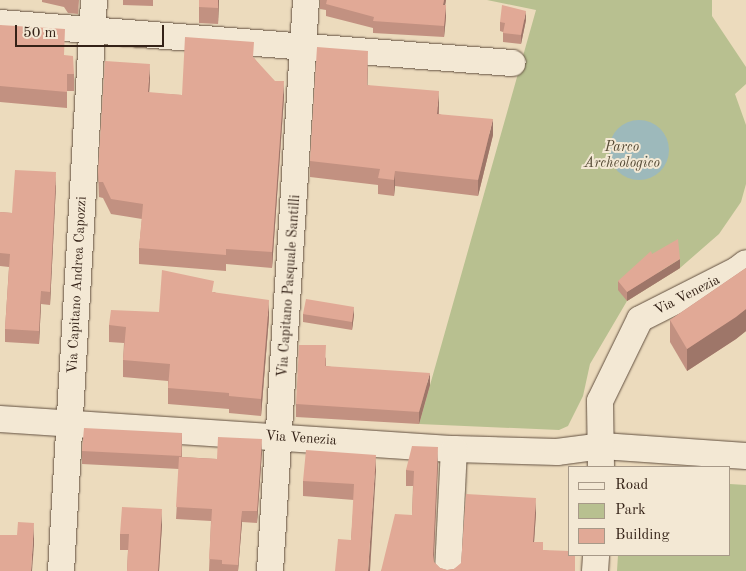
<!DOCTYPE html>
<html>
<head>
<meta charset="utf-8">
<style>
  body { margin:0 }
  #map { position:relative; width:746px; height:571px; overflow:hidden; background:#ecdbbd; font-family:"Old Standard TT",serif }
  div>[style] { position:absolute }
  .green>* { inset:0; background:#b8c090 }
  .water>* { inset:0; background:#9db9bb }
  .round { border-radius:50% }
  .roads { filter:drop-shadow(0 0 1px #625040) drop-shadow(0 0 1px #625040) }
  .minor>* { height:26px; margin:-13px; padding:0 13px; transform-origin:13px; border-radius:13px; background:#f3e8d4 }
  .wall>* { inset:0; background:#c29181 }
  .shaded-wall>* { inset:0; background:#9e7669 }
  .building>* { inset:0; background:#e1a996 }
  span { translate:-50% -50%; white-space:nowrap; text-align:center; line-height:1.15; -webkit-text-stroke:4px #f3e8d4; paint-order:stroke }
  .park-label { font-size:14px; color:#554a35; font-style:italic }
  .street-label { font-size:14px; color:#342217 }
  .legend { position:absolute; left:568px; top:466px; width:162px; height:90px; box-sizing:border-box; background:#f3e8d4; border:1px solid #a79988; margin:0; padding:6px 9px; list-style:none; font-size:15px; color:#342217 }
  .legend li { display:flex; align-items:center; gap:10px; height:25px }
  .legend b { width:25px; border:1px solid #a79988 }
  .scale { position:absolute; left:15px; top:25px; width:149px; height:22px; box-sizing:border-box; border:2px solid #342217; border-top:0; padding-left:6px; font-size:15px; line-height:18px; white-space:nowrap; color:#342217; -webkit-text-stroke:4px #f3e8d4; paint-order:stroke }
</style>
</head>
<body>
<div id="map">
  <div class="green">
    <i style="clip-path:polygon(487px 0,712px 0,712px 16px,746px 67px,746px 84px,735px 94px,746px 125px,746px 184px,741px 202px,719px 234px,680px 268px,627px 301px,590px 364px,583px 396px,568px 426px,559px 430px,419px 424px,536px 10px)"></i>
    <i style="clip-path:polygon(730px 484px,746px 485px,746px 571px,617px 571px,618px 555px,730px 555px)"></i>
  </div>
  <div class="water">
    <i class="round" style="left:609px;top:120px;width:60px;height:60px"></i>
  </div>
  <div class="roads">
    <div class="minor">
      <i style="left:0;top:23px;width:514px;rotate:4.47deg"></i>
      <i style="left:0;top:419px;width:455px;rotate:3.8deg"></i>
      <i style="left:454px;top:449px;width:103px;rotate:1.7deg"></i>
      <i style="left:557px;top:452px;width:45px;rotate:-7.6deg"></i>
      <i style="left:602px;top:446px;width:144px;rotate:4deg"></i>
      <i style="left:601px;top:467px;width:66px;rotate:-90.9deg"></i>
      <i style="left:600px;top:401px;width:91px;rotate:-64deg"></i>
      <i style="left:640px;top:319px;width:109px;rotate:-26.8deg"></i>
      <i style="left:737px;top:270px;width:11px;rotate:-38deg"></i>
      <i style="left:61px;top:571px;width:572px;rotate:-86.69deg"></i>
      <i style="left:270px;top:571px;width:572px;rotate:-86.39deg"></i>
      <i style="left:448px;top:571px;width:122px;rotate:-87.2deg"></i>
      <i style="left:595px;top:571px;width:16px;rotate:-86deg"></i>
    </div>
  </div>
  <div class="wall">
    <i style="clip-path:polygon(42px 0,79px 0,78px 14px,68px 13px,64px 7px,42px 2px)"></i>
    <i style="clip-path:polygon(123px 0,153px 0,153px 6px,123px 5px)"></i>
    <i style="clip-path:polygon(219px 0,218px 24px,199px 23px,199px 7px)"></i>
    <i style="clip-path:polygon(320px 0,446px 0,445px 5px,446px 17px,444px 37px,373px 33px,373px 28px,326px 16px,326px 10px,320px 9px)"></i>
    <i style="clip-path:polygon(526px 20px,521px 44px,503px 42px,503px 32px,500px 31px,500px 22px)"></i>
    <i style="clip-path:polygon(0 25px,64px 55px,74px 74px,74px 91px,67px 91px,67px 108px,0 102px)"></i>
    <i style="clip-path:polygon(254px 58px,284px 97px,272px 268px,226px 264px,226px 271px,139px 264px,139px 248px,142px 219px,111px 214px,103px 198px,99px 197px,98px 172px,150px 80px,149px 93px,182px 95px)"></i>
    <i style="clip-path:polygon(368px 67px,367px 85px,439px 107px,439px 114px,493px 135px,478px 196px,395px 186px,394px 196px,378px 194px,378px 185px,310px 177px,310px 161px)"></i>
    <i style="clip-path:polygon(56px 185px,50px 305px,41px 304px,39px 344px,5px 342px,5px 329px,9px 267px,0 266px,0 212px,12px 213px)"></i>
    <i style="clip-path:polygon(680px 268px,627px 301px,618px 290px,618px 281px)"></i>
    <i style="clip-path:polygon(746px 268px,746px 331px,736px 339px,687px 371px,670px 342px,670px 320px)"></i>
    <i style="clip-path:polygon(214px 292px,269px 317px,261px 416px,229px 413px,229px 409px,168px 404px,168px 381px,123px 377px,123px 360px,124px 343px,109px 342px,109px 325px,159px 312px)"></i>
    <i style="clip-path:polygon(303px 314px,354px 315px,352px 330px,303px 322px)"></i>
    <i style="clip-path:polygon(326px 357px,326px 366px,430px 385px,419px 424px,296px 417px,296px 404px)"></i>
    <i style="clip-path:polygon(182px 433px,182px 457px,217px 459px,262px 451px,257px 523px,242px 522px,238px 571px,209px 571px,211px 521px,176px 519px,179px 469px,82px 464px,82px 451px)"></i>
    <i style="clip-path:polygon(438px 463px,434px 558px,434px 562px,440px 568px,447px 570px,454px 569px,536px 513px,534px 542px,543px 550px,575px 555px,575px 571px,381px 571px,412px 515px,413px 486px,406px 486px,406px 470px)"></i>
    <i style="clip-path:polygon(376px 471px,351px 540px,354px 500px,303px 496px,303px 481px)"></i>
    <i style="clip-path:polygon(162px 525px,159px 571px,127px 571px,128px 550px,120px 550px,120px 534px)"></i>
  </div>
  <div class="shaded-wall">
    <i style="clip-path:polygon(218px 0,219px 0,218px 24px)"></i>
    <i style="clip-path:polygon(444px 0,446px 0,443px 17px,443px 5px)"></i>
    <i style="clip-path:polygon(446px 5px,446px 17px,444px 37px,444px 26px)"></i>
    <i style="clip-path:polygon(526px 11px,526px 20px,521px 44px,521px 35px)"></i>
    <i style="clip-path:polygon(368px 51px,368px 67px,367px 101px,367px 85px)"></i>
    <i style="clip-path:polygon(150px 64px,150px 80px,148px 108px,148px 92px)"></i>
    <i style="clip-path:polygon(284px 81px,284px 97px,272px 268px,272px 252px)"></i>
    <i style="clip-path:polygon(439px 91px,439px 107px,437px 130px,437px 114px)"></i>
    <i style="clip-path:polygon(493px 119px,493px 135px,478px 196px,478px 180px)"></i>
    <i style="clip-path:polygon(395px 171px,395px 186px,394px 196px,394px 180px)"></i>
    <i style="clip-path:polygon(56px 172px,56px 185px,50px 305px,50px 292px)"></i>
    <i style="clip-path:polygon(680px 259px,680px 268px,627px 301px,627px 292px)"></i>
    <i style="clip-path:polygon(41px 291px,41px 304px,39px 344px,39px 331px)"></i>
    <i style="clip-path:polygon(269px 300px,269px 317px,261px 416px,261px 399px)"></i>
    <i style="clip-path:polygon(354px 307px,354px 315px,352px 330px,352px 322px)"></i>
    <i style="clip-path:polygon(746px 309px,746px 331px,736px 339px,687px 371px,687px 349px)"></i>
    <i style="clip-path:polygon(430px 373px,430px 385px,419px 424px,419px 412px)"></i>
    <i style="clip-path:polygon(262px 439px,262px 451px,257px 523px,257px 511px)"></i>
    <i style="clip-path:polygon(438px 447px,438px 463px,433px 570px,433px 555px)"></i>
    <i style="clip-path:polygon(376px 455px,376px 471px,370px 571px,368px 571px)"></i>
    <i style="clip-path:polygon(536px 498px,536px 513px,533px 558px,533px 542px)"></i>
    <i style="clip-path:polygon(162px 509px,162px 525px,159px 571px,158px 571px)"></i>
    <i style="clip-path:polygon(242px 511px,242px 522px,238px 571px,238px 565px)"></i>
    <i style="clip-path:polygon(34px 523px,34px 545px,32px 571px,31px 571px)"></i>
  </div>
  <div class="building">
    <i style="clip-path:polygon(199px 0,218px 0,218px 8px,199px 7px)"></i>
    <i style="clip-path:polygon(327px 0,444px 0,443px 5px,446px 5px,444px 26px,373px 21px,374px 17px,326px 4px)"></i>
    <i style="clip-path:polygon(502px 5px,526px 11px,521px 35px,503px 33px,505px 23px,500px 22px)"></i>
    <i style="clip-path:polygon(0 25px,65px 29px,64px 55px,73px 56px,74px 74px,67px 74px,67px 92px,0 86px)"></i>
    <i style="clip-path:polygon(185px 37px,254px 42px,253px 57px,275px 81px,284px 81px,272px 252px,226px 249px,226px 255px,139px 248px,143px 204px,111px 199px,103px 182px,99px 182px,98px 172px,105px 61px,150px 64px,148px 92px,182px 95px)"></i>
    <i style="clip-path:polygon(317px 47px,368px 51px,367px 85px,439px 91px,437px 114px,493px 119px,478px 180px,395px 171px,394px 180px,378px 178px,380px 169px,310px 161px)"></i>
    <i style="clip-path:polygon(15px 170px,56px 172px,50px 292px,41px 291px,39px 331px,5px 329px,10px 254px,0 253px,0 212px,12px 213px)"></i>
    <i style="clip-path:polygon(678px 239px,680px 259px,627px 292px,618px 281px,651px 251px,652px 254px)"></i>
    <i style="clip-path:polygon(746px 268px,746px 309px,736px 317px,687px 349px,670px 320px)"></i>
    <i style="clip-path:polygon(162px 270px,214px 281px,212px 292px,269px 300px,261px 399px,229px 396px,229px 393px,168px 388px,170px 364px,123px 360px,126px 327px,109px 325px,111px 310px,159px 312px)"></i>
    <i style="clip-path:polygon(306px 299px,354px 307px,352px 322px,303px 314px)"></i>
    <i style="clip-path:polygon(299px 345px,326px 345px,325px 366px,430px 373px,419px 412px,296px 404px)"></i>
    <i style="clip-path:polygon(84px 428px,182px 433px,181px 456px,82px 451px)"></i>
    <i style="clip-path:polygon(218px 437px,262px 439px,257px 511px,242px 511px,238px 565px,222px 564px,222px 560px,209px 559px,212px 509px,176px 507px,179px 457px,217px 459px)"></i>
    <i style="clip-path:polygon(412px 446px,438px 447px,433px 555px,434px 562px,440px 568px,447px 570px,454px 569px,461px 563px,466px 494px,536px 498px,533px 542px,543px 542px,543px 550px,570px 551px,570px 555px,575px 555px,575px 571px,381px 571px,395px 514px,412px 515px,414px 471px,406px 470px)"></i>
    <i style="clip-path:polygon(306px 450px,376px 455px,368px 571px,335px 571px,338px 539px,351px 540px,354px 484px,303px 481px)"></i>
    <i style="clip-path:polygon(122px 507px,162px 509px,158px 571px,127px 571px,129px 534px,120px 534px)"></i>
    <i style="clip-path:polygon(18px 522px,34px 523px,31px 571px,0 571px,0 535px,17px 535px)"></i>
  </div>
  <div class="park-label">
    <span style="left:622px;top:155px">Parco<br>Archeologico</span>
  </div>
  <div class="street-label">
    <span style="left:77px;top:285px;rotate:-87deg">Via Capitano Andrea Capozzi</span>
    <span style="left:289px;top:286px;rotate:-86deg">Via Capitano Pasquale Santilli</span>
    <span style="left:687px;top:295px;rotate:-27deg">Via Venezia</span>
    <span style="left:301px;top:438px;rotate:4deg">Via Venezia</span>
  </div>
  <ul class="legend">
  <li><b style="height:6px;background:#f3e8d4"></b>Road</li>
  <li><b style="height:14px;background:#b8c090"></b>Park</li>
  <li><b style="height:14px;background:#e1a996"></b>Building</li>
  </ul>
  <div class="scale">50 m</div>
</div>
</body>
</html>
